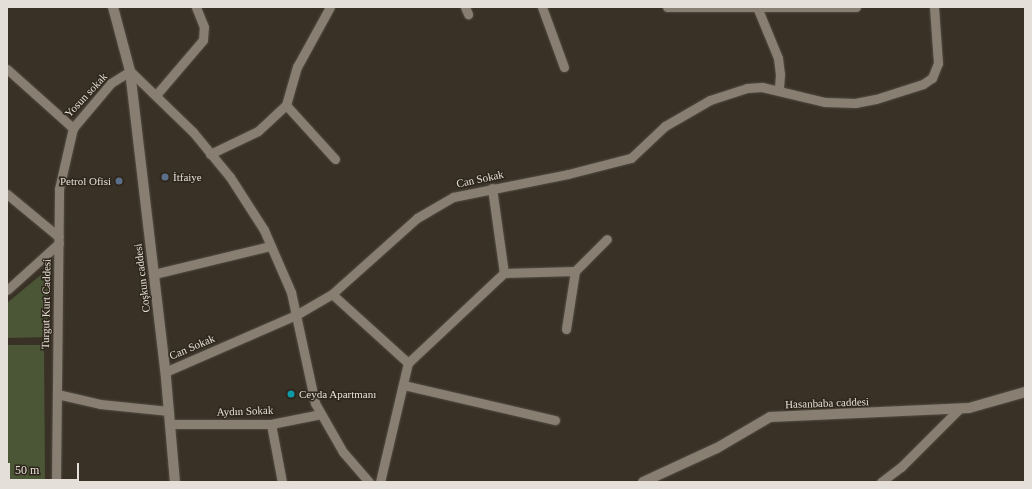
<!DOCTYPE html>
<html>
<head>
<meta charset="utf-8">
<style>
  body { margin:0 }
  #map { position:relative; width:1032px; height:489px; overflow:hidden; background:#393126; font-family:"Times New Roman",serif }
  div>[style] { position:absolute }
  .green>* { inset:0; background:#4a5636 }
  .roads { filter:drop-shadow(0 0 1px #534c43) drop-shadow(0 0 1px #534c43) }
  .street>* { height:9px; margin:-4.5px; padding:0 4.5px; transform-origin:4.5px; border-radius:4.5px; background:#887f72 }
  .secondary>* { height:10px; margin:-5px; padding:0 5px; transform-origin:5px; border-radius:5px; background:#887f72 }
  .dots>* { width:11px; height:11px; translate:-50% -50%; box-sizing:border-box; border:2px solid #2f271c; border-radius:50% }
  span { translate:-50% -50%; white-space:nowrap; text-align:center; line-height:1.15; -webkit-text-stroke:3px #2f271c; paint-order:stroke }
  .street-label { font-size:11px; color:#e4dfd8 }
  .poi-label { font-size:11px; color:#e4dfd8 }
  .left { translate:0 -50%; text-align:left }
  .right { translate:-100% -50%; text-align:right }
  .frame { position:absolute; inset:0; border:8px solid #e4dfd8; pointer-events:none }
  .scale { position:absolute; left:8px; top:463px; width:71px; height:18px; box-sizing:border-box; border:2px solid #e4dfd8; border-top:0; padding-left:5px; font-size:12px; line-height:14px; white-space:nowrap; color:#e4dfd8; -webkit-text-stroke:3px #2f271c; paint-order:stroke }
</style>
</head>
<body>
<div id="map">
  <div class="green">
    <i style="clip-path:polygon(48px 269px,49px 337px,7px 338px,7px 303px)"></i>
    <i style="clip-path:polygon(7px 345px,44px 345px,45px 482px,7px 482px)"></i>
  </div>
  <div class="roads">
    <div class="street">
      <i style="left:465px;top:7px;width:8px;rotate:67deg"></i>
      <i style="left:542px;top:7px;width:64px;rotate:69.9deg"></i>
      <i style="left:667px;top:7px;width:189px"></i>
      <i style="left:757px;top:7px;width:55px;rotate:67.6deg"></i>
      <i style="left:778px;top:58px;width:16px;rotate:83deg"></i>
      <i style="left:780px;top:74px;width:16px;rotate:94deg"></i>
      <i style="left:7px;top:69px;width:89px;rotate:41.8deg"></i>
      <i style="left:73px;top:128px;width:59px;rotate:-49.8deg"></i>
      <i style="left:111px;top:83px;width:22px;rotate:-32deg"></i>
      <i style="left:130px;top:71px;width:88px;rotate:44.1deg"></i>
      <i style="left:193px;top:132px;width:58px;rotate:50.6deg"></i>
      <i style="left:230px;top:177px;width:63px;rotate:57.3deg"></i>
      <i style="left:264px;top:230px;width:68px;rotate:66.5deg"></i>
      <i style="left:291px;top:292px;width:114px;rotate:77.8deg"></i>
      <i style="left:315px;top:403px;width:56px;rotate:60.3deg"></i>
      <i style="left:343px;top:452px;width:40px;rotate:49deg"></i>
      <i style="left:156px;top:95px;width:72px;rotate:-49.5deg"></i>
      <i style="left:203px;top:40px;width:13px;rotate:-86deg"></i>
      <i style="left:204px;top:27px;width:22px;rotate:-112deg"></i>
      <i style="left:286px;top:105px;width:73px;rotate:47.8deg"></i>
      <i style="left:210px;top:154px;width:53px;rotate:-25.6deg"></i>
      <i style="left:258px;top:131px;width:38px;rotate:-43deg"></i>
      <i style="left:286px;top:105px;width:40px;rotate:-74deg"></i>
      <i style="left:297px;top:67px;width:68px;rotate:-61.2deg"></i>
      <i style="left:492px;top:188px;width:86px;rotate:82deg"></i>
      <i style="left:7px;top:194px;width:67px;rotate:39.6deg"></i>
      <i style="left:154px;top:274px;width:120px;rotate:-13.5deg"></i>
      <i style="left:7px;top:290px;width:70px;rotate:-42.1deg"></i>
      <i style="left:332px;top:294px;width:103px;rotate:42.2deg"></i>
      <i style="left:566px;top:329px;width:59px;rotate:-81.2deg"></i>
      <i style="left:575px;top:271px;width:45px;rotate:-45deg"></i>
      <i style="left:165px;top:372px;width:143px;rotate:-23.5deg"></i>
      <i style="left:296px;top:315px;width:42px;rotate:-30.3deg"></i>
      <i style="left:332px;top:294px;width:114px;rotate:-41.8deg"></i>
      <i style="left:417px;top:218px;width:42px;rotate:-30.3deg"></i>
      <i style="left:453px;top:197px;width:117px;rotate:-11.3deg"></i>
      <i style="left:568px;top:174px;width:65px;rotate:-14.3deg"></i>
      <i style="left:631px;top:158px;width:47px;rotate:-43.3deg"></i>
      <i style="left:665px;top:126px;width:52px;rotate:-30deg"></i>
      <i style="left:710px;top:100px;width:39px;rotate:-18deg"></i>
      <i style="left:747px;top:88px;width:15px;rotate:-4deg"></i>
      <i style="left:762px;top:87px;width:65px;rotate:13.4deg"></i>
      <i style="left:825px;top:102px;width:30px;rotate:2deg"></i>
      <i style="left:855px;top:103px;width:21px;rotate:-11deg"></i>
      <i style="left:876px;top:99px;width:49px;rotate:-17.7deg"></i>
      <i style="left:923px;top:84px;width:11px;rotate:-34deg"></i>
      <i style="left:932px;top:78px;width:16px;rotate:-68deg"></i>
      <i style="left:938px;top:63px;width:56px;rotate:-94.1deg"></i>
      <i style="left:403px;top:385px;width:156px;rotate:13deg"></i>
      <i style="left:57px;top:394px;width:44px;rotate:13.1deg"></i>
      <i style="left:100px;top:404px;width:69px;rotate:5.8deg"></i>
      <i style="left:170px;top:424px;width:101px"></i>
      <i style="left:271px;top:424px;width:51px;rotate:-11.3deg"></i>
      <i style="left:271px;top:424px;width:59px;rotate:79.3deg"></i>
      <i style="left:56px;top:482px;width:293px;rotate:-89.4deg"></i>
      <i style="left:59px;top:189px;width:63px;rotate:-77.1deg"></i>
      <i style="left:380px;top:482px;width:122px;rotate:-76.8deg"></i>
      <i style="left:408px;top:363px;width:132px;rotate:-43.2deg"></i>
      <i style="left:504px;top:273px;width:71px;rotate:-1.6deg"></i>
      <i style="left:881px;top:482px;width:25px;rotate:-37deg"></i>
      <i style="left:901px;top:467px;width:82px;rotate:-45deg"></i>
    </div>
    <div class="secondary">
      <i style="left:113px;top:7px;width:66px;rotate:75.1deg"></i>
      <i style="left:130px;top:71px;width:309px;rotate:83.3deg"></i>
      <i style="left:166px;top:378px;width:104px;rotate:85.1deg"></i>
      <i style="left:643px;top:482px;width:81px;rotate:-24.7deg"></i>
      <i style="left:717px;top:448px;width:61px;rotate:-30.3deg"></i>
      <i style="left:770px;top:417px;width:199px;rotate:-2.6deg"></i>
      <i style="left:969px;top:408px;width:58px;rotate:-15.9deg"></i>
    </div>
  </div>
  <div class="dots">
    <i style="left:165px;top:177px;background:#5c6f8a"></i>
    <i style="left:119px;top:181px;background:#5c6f8a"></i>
    <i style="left:291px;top:394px;background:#0f9aa8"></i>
  </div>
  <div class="street-label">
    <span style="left:86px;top:95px;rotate:-47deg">Yosun sokak</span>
    <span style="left:480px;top:179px;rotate:-12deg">Can Sokak</span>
    <span style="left:142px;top:278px;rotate:-97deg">Coşkun caddesi</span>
    <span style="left:46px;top:304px;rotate:-89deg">Turgut Kurt Caddesi</span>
    <span style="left:192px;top:347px;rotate:-23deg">Can Sokak</span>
    <span style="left:827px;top:403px;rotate:-2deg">Hasanbaba caddesi</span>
    <span style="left:245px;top:411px;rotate:-2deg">Aydın Sokak</span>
  </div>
  <div class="poi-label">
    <span class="left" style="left:173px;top:177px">İtfaiye</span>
    <span class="right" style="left:111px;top:181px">Petrol Ofisi</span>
    <span class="left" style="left:299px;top:394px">Ceyda Apartmanı</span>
  </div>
  <div class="frame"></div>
  <div class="scale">50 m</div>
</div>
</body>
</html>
